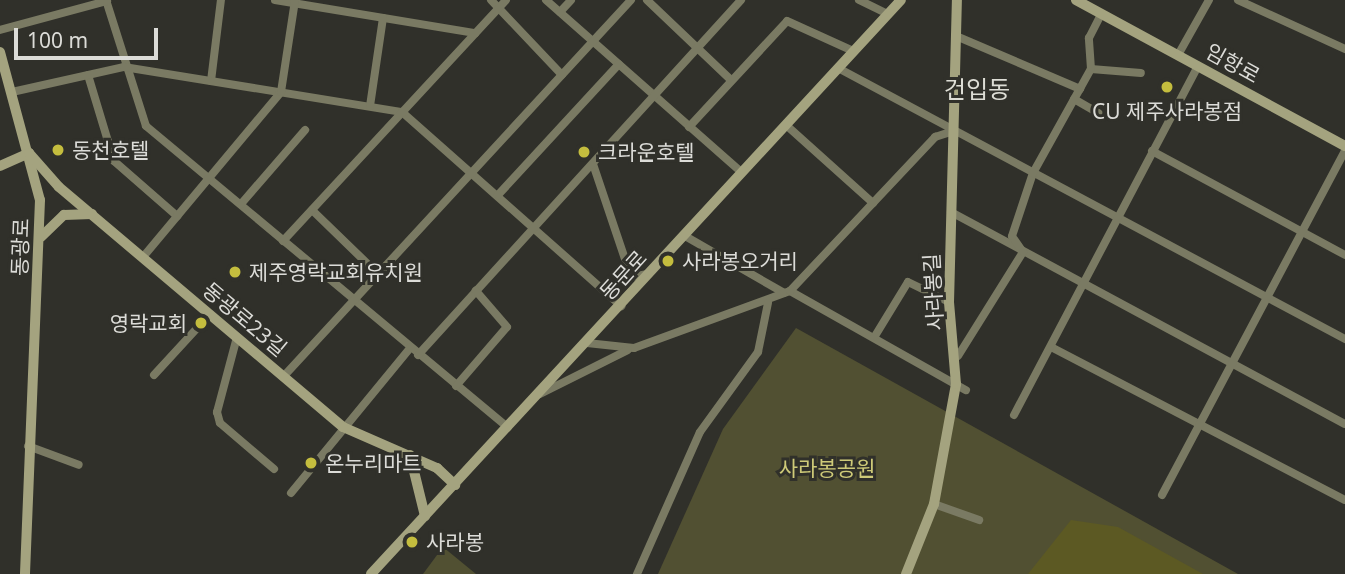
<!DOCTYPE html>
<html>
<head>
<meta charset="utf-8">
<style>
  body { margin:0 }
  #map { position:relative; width:1345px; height:574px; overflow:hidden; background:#30302a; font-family:"Noto Sans","Noto Sans KR",sans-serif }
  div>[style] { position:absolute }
  .green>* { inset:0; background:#515032 }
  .forest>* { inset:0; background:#5c5923 }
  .street>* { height:8px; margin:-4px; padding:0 4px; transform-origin:4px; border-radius:4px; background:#7a7a63 }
  .secondary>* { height:10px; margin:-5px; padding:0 5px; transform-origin:5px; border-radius:5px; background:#a4a37f }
  .dots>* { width:19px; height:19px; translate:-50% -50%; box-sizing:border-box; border:4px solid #30302a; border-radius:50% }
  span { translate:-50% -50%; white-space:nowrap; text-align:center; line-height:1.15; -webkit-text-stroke:6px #30302a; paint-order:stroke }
  .street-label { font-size:21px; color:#dcdcd8 }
  .poi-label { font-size:21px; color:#dcdcd8 }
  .left { translate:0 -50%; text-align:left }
  .right { translate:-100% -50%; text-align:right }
  .park-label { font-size:21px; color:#ceca78 }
  .quarter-label { font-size:24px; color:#ddddd5 }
  .scale { position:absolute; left:14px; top:28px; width:144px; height:32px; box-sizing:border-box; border:4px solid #dcdcd8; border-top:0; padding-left:9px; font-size:21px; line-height:24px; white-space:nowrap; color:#dcdcd8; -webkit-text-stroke:5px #30302a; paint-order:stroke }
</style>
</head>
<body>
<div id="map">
  <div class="green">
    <i style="clip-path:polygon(796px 328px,1238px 574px,658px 574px,723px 429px)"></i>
    <i style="clip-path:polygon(443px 547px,476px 574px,423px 574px)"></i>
  </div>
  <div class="forest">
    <i style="clip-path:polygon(1071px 520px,1118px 527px,1203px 574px,1028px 574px)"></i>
  </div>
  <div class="street">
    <i style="left:106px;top:0;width:132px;rotate:72.4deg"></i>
    <i style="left:146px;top:126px;width:471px;rotate:39.8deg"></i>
    <i style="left:275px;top:0;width:203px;rotate:9.4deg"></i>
    <i style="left:491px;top:0;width:103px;rotate:46.6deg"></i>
    <i style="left:546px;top:0;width:261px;rotate:41.4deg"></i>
    <i style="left:647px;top:0;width:116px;rotate:43.6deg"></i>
    <i style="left:859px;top:0;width:32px;rotate:26deg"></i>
    <i style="left:1238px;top:0;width:118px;rotate:24.6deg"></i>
    <i style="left:560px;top:12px;width:16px;rotate:-47deg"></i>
    <i style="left:0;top:30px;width:111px;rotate:-15.2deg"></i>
    <i style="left:956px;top:36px;width:135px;rotate:23.1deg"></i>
    <i style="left:1178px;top:55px;width:63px;rotate:-60.6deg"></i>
    <i style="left:838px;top:68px;width:575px;rotate:28.13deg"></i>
    <i style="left:1091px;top:69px;width:50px;rotate:4.6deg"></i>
    <i style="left:88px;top:75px;width:90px;rotate:73.2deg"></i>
    <i style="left:114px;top:161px;width:84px;rotate:41.1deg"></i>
    <i style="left:211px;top:81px;width:82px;rotate:-83deg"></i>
    <i style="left:12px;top:92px;width:115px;rotate:-12.6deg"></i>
    <i style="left:124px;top:67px;width:282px;rotate:9.2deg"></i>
    <i style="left:402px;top:112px;width:293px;rotate:41.5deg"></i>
    <i style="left:1074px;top:99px;width:28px;rotate:30deg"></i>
    <i style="left:370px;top:106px;width:89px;rotate:-81.6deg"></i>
    <i style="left:786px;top:125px;width:117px;rotate:41.9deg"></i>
    <i style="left:689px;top:127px;width:144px;rotate:-47.2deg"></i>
    <i style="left:787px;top:21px;width:72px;rotate:24.4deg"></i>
    <i style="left:1152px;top:151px;width:219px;rotate:28.3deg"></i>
    <i style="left:593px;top:164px;width:119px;rotate:71.4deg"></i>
    <i style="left:631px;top:277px;width:17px;rotate:-10deg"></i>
    <i style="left:498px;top:195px;width:178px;rotate:-47.3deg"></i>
    <i style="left:241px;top:204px;width:98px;rotate:-49.1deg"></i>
    <i style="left:312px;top:210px;width:92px;rotate:44.1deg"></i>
    <i style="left:951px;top:212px;width:447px;rotate:28.3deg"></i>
    <i style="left:685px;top:236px;width:114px;rotate:29.9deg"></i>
    <i style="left:283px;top:241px;width:328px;rotate:-47.2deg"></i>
    <i style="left:143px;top:257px;width:215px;rotate:-50.1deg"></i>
    <i style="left:281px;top:92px;width:93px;rotate:-81.3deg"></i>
    <i style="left:790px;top:291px;width:202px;rotate:29.4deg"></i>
    <i style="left:875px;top:336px;width:63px;rotate:-58.6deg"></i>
    <i style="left:908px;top:282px;width:46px;rotate:26deg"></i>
    <i style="left:237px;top:337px;width:78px;rotate:104.9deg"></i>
    <i style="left:217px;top:412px;width:11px;rotate:75deg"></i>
    <i style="left:220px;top:423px;width:71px;rotate:40.4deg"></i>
    <i style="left:587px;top:343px;width:47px;rotate:6.1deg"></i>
    <i style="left:634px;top:348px;width:166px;rotate:-20.1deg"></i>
    <i style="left:790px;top:291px;width:212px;rotate:-46.7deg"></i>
    <i style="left:935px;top:137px;width:19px;rotate:-18deg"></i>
    <i style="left:1051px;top:347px;width:331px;rotate:27.5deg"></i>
    <i style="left:418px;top:355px;width:480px;rotate:-47.7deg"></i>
    <i style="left:958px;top:356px;width:123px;rotate:-58deg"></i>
    <i style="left:1023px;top:252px;width:19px;rotate:-125deg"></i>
    <i style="left:1012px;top:236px;width:66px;rotate:-71.6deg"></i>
    <i style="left:1033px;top:173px;width:119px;rotate:-60.9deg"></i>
    <i style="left:1091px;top:69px;width:31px;rotate:-94deg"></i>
    <i style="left:1089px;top:38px;width:27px;rotate:-63deg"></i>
    <i style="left:154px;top:375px;width:83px;rotate:-47.4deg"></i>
    <i style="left:283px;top:377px;width:513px;rotate:-47.29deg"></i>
    <i style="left:456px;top:386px;width:78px;rotate:-49.2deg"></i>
    <i style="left:507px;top:327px;width:48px;rotate:-130.7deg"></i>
    <i style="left:540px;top:394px;width:98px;rotate:-26.6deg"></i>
    <i style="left:1014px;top:415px;width:395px;rotate:-62.2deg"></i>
    <i style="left:28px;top:446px;width:54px;rotate:20.4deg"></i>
    <i style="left:291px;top:493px;width:188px;rotate:-50.6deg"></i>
    <i style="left:1162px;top:495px;width:390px;rotate:-62deg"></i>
    <i style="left:934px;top:504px;width:48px;rotate:19.6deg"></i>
    <i style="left:637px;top:574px;width:155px;rotate:-66.1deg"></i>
    <i style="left:700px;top:432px;width:99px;rotate:-54.1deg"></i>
    <i style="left:758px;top:352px;width:50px;rotate:-78.5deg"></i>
  </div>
  <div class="secondary">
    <i style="left:1076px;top:0;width:306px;rotate:28.5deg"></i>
    <i style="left:0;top:52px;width:153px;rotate:74.9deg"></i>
    <i style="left:40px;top:200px;width:374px;rotate:92.3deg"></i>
    <i style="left:0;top:166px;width:32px;rotate:-24deg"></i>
    <i style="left:29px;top:153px;width:45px;rotate:48.6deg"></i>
    <i style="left:59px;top:187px;width:372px;rotate:40.2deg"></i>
    <i style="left:343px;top:427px;width:103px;rotate:23.6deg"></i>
    <i style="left:437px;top:468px;width:25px;rotate:43deg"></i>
    <i style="left:41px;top:237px;width:32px;rotate:-44deg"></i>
    <i style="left:64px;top:215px;width:28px;rotate:-2deg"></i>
    <i style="left:410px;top:455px;width:63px;rotate:76.2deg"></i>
    <i style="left:371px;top:574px;width:781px;rotate:-47.28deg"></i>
    <i style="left:906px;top:574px;width:75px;rotate:-68.2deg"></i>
    <i style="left:934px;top:504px;width:122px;rotate:-79.6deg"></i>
    <i style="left:956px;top:384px;width:82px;rotate:-94.9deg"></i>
    <i style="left:949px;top:302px;width:302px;rotate:-88.5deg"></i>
  </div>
  <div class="dots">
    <i style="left:1167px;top:87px;background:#c4bd3e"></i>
    <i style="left:58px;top:150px;background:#c4bd3e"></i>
    <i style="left:584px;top:152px;background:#c4bd3e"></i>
    <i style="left:668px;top:261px;background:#c4bd3e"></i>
    <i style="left:235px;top:272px;background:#c4bd3e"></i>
    <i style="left:201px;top:323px;background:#c4bd3e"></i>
    <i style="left:311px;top:463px;background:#c4bd3e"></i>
    <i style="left:412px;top:542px;background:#c4bd3e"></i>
  </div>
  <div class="street-label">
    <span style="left:1233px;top:63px;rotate:29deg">임항로</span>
    <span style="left:20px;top:247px;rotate:-88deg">동광로</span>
    <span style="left:623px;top:275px;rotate:-48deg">동문로</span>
    <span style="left:933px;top:292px;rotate:-93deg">사라봉길</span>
    <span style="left:245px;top:319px;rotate:40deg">동광로23길</span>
  </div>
  <div class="poi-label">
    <span style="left:1167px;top:111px">CU 제주사라봉점</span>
    <span class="left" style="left:72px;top:150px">동천호텔</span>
    <span class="left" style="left:598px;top:152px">크라운호텔</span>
    <span class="left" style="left:682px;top:261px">사라봉오거리</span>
    <span class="left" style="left:249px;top:272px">제주영락교회유치원</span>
    <span class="right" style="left:187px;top:323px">영락교회</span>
    <span class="left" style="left:325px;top:463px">온누리마트</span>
    <span class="left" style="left:426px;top:542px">사라봉</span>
  </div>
  <div class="park-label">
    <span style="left:827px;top:468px">사라봉공원</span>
  </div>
  <div class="quarter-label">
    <span style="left:977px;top:89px">건입동</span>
  </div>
  <div class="scale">100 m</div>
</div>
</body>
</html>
